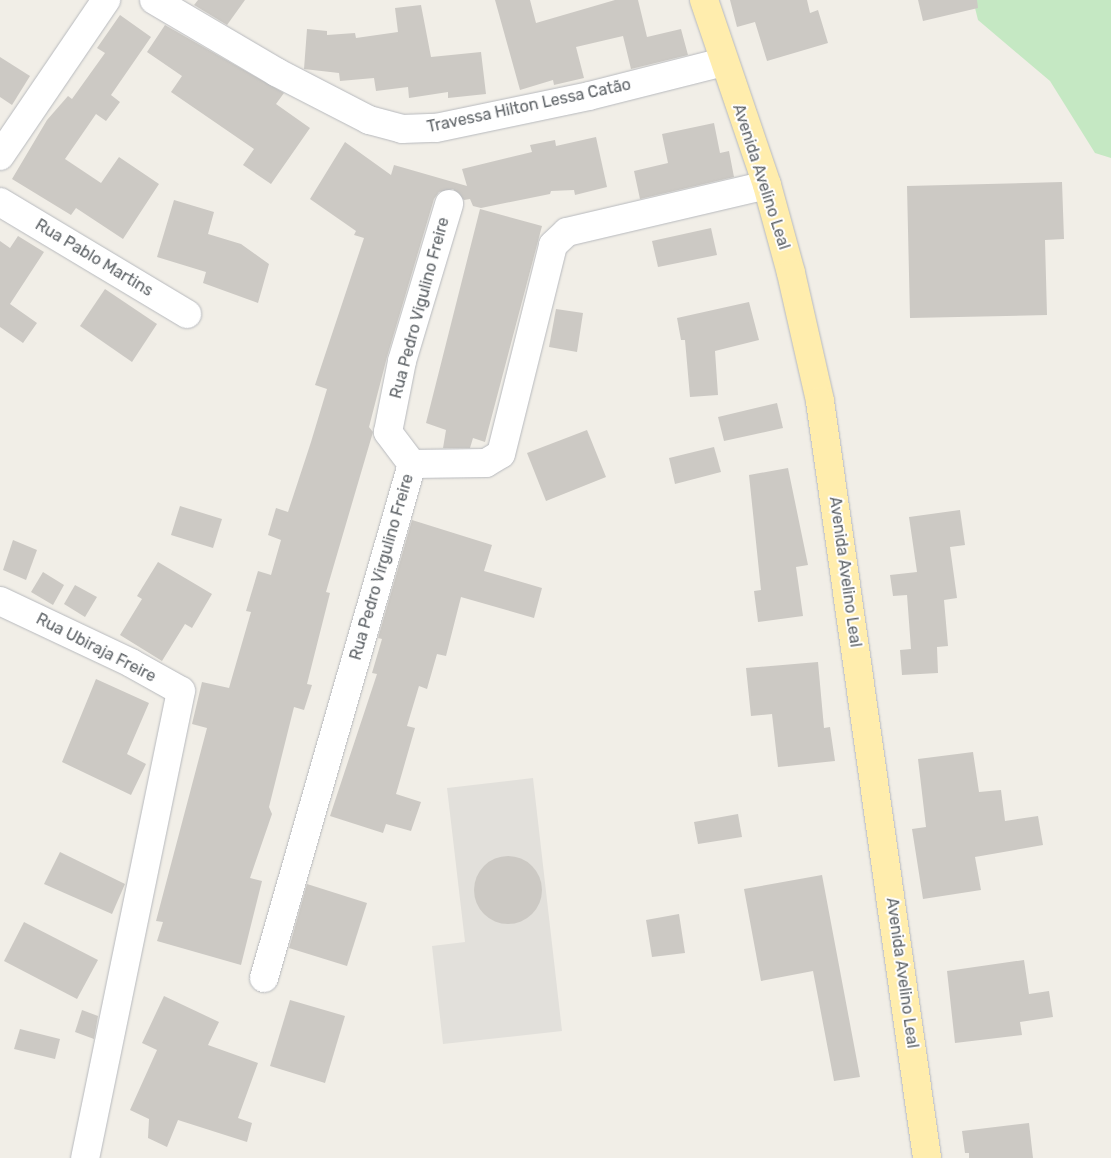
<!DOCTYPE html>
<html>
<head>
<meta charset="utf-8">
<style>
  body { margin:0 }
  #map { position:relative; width:1111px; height:1158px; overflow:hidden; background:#f1eee7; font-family:Rubik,sans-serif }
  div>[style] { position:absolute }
  .industrial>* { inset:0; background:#e2e0db }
  .green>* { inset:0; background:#c5e8c3 }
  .building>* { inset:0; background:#ccc9c4 }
  .round { border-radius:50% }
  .roads { filter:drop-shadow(0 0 1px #b7b9bd) drop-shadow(0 0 1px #b7b9bd) }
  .minor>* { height:28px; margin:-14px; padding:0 14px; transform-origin:14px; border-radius:14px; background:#fff }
  .major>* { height:28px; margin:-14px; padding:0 14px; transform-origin:14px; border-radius:14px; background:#ffedad }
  span { translate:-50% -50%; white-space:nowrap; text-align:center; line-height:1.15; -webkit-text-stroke:4px #fff; paint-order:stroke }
  .street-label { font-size:16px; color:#5e6367 }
</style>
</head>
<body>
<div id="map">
  <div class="industrial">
    <i style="clip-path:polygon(533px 778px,562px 1031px,443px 1044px,432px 946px,465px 942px,447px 788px)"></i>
  </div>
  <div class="green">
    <i style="clip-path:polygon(973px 0,1111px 0,1111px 158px,1095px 153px,1050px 81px,978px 20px)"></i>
  </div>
  <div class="building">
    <i style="clip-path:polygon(198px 0,245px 0,227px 25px,194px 5px)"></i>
    <i style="clip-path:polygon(495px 0,530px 0,536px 23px,615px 0,638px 0,647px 37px,681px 29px,688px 55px,631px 69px,623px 36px,576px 47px,584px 78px,554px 85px,553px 80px,520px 90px)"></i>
    <i style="clip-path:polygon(730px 0,807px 0,810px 13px,818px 10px,828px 43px,767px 61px,755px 22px,737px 27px)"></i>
    <i style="clip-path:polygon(918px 0,977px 0,978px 8px,923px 21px)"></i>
    <i style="clip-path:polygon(421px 5px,431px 57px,481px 52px,486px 94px,448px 98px,448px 92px,409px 98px,408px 87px,376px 91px,374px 78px,340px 81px,339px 73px,304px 69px,307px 29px,327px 31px,327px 35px,355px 33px,356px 38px,398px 32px,395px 8px)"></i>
    <i style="clip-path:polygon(120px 15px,151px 37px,111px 95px,120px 102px,106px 121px,96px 114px,65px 159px,101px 183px,119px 157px,159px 184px,123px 239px,76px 208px,71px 215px,12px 179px,47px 120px,68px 96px,72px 99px,105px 53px,97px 48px)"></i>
    <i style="clip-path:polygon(165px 25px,284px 93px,276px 104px,310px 128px,271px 184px,243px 165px,254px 149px,171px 92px,182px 76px,147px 52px)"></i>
    <i style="clip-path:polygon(0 57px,30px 76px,12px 105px,0 97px)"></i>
    <i style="clip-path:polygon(714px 123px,720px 153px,729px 151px,734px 177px,640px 199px,634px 171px,668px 163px,662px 134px)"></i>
    <i style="clip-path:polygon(596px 137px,607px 187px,575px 195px,574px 190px,551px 191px,550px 194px,481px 208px,473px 206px,470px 199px,464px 200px,453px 189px,439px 192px,434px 199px,387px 357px,369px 427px,373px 432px,326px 592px,330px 593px,307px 684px,312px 685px,304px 710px,294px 707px,269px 807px,272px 814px,250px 878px,262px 881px,241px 965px,157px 941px,163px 922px,156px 921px,207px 728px,192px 724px,202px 682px,229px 688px,251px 612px,246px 611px,258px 571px,271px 575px,281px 540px,268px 535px,276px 508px,288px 512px,311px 442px,327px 389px,315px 385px,364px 238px,354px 235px,356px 231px,310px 199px,345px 142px,391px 175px,394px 165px,467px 186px,462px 169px,532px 152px,530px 145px,555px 140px,556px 146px)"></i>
    <i style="clip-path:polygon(1062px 182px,1064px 239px,1045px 240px,1047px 315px,910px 318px,907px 186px)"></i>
    <i style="clip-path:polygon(174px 200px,214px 212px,208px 234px,241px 244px,269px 264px,258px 303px,203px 283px,206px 272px,157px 257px)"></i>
    <i style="clip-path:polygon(480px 209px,542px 226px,485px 442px,473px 438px,470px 448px,443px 448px,446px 430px,426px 423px)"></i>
    <i style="clip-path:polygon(711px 228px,717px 255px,658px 267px,652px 241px)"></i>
    <i style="clip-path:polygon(18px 236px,44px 252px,10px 304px,37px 323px,23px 343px,0 327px,0 241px,10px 248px)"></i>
    <i style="clip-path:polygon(105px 289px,157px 324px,132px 362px,80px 326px)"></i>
    <i style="clip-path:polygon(749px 302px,759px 340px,715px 351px,718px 395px,690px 397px,685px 340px,681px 340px,677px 318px)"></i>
    <i style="clip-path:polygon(556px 309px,583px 313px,577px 352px,549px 347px)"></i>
    <i style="clip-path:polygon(777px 403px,783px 428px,724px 441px,718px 417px)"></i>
    <i style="clip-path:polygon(587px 430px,606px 477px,546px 501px,527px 453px)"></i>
    <i style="clip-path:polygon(714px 447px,721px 472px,675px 484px,669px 458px)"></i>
    <i style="clip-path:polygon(788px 468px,808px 565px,796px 567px,803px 616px,758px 622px,754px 591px,761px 590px,749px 475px)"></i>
    <i style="clip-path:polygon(180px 506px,222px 519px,213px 548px,171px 535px)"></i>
    <i style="clip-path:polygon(960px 510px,965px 545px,950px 547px,957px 598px,944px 600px,948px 646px,937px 647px,938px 673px,902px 675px,900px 650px,911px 649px,907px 595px,893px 596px,890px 575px,917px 572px,909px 517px)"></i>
    <i style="clip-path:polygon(412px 520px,492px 545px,484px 571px,542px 588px,534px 618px,461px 597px,446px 656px,437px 654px,427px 689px,419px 686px,407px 726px,415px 728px,396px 794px,421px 802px,411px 831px,386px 824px,383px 833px,330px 816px,377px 674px,372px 673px,382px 639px,378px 638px)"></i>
    <i style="clip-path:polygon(13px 540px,37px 550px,26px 580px,3px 570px)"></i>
    <i style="clip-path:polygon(158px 562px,212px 594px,192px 628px,185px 624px,162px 661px,120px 635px,142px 599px,137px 596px)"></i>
    <i style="clip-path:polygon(43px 572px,64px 585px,53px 605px,31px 592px)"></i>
    <i style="clip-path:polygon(75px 585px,97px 597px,85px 617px,64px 604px)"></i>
    <i style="clip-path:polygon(818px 662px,824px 728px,830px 727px,835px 761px,778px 767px,772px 714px,751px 716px,746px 668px)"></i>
    <i style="clip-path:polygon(96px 679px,149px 703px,127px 754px,146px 764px,131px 795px,62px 762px)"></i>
    <i style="clip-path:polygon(973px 752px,979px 792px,1001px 790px,1005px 821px,1038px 816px,1043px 845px,975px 857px,981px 890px,923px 899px,912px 829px,926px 827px,918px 759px)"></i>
    <i style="clip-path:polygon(738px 814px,742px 837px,698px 844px,694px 822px)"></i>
    <i style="clip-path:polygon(60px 852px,125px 884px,112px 914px,44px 884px)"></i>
    <i class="round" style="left:474px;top:856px;width:68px;height:68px"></i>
    <i style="clip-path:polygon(822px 875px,860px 1077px,834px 1081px,813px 971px,761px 981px,744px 889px)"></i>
    <i style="clip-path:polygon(307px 884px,367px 903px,347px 966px,289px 948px)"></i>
    <i style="clip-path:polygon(679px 914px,685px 953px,652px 957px,646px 920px)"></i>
    <i style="clip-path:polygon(24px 922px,98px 960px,77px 999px,4px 961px)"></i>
    <i style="clip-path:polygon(1024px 960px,1029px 994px,1049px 991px,1053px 1017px,1020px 1022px,1022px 1035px,955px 1043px,947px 971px)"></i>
    <i style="clip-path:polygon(164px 996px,219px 1022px,208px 1045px,258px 1063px,238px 1118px,252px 1123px,247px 1142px,178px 1120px,167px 1147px,148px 1138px,149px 1119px,130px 1110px,157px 1050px,142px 1043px)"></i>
    <i style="clip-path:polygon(290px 1000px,345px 1016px,325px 1083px,270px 1066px)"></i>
    <i style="clip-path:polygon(82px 1010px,98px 1016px,94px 1039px,75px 1032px)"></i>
    <i style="clip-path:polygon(20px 1029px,60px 1039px,55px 1059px,14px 1049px)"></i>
    <i style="clip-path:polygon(1029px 1123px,1033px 1158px,969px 1158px,969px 1153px,965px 1153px,962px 1131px)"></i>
  </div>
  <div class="roads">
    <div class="minor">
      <i style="left:154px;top:0;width:142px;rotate:30.5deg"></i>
      <i style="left:276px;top:72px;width:105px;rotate:27.3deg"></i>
      <i style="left:369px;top:120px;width:34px;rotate:15deg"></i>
      <i style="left:402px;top:129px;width:34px;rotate:-2deg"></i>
      <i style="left:436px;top:128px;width:156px;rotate:-11.8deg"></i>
      <i style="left:589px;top:96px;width:138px;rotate:-14.2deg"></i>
      <i style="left:0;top:156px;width:189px;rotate:-55.8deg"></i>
      <i style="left:0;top:202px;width:218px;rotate:30.9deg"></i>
      <i style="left:412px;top:464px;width:74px;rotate:-0.8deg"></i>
      <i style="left:486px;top:463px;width:17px;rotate:-31deg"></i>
      <i style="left:501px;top:454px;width:215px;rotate:-76deg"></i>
      <i style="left:553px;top:245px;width:19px;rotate:-43deg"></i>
      <i style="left:567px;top:232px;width:205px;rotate:-13.2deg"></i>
      <i style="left:412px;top:464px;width:40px;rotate:-127deg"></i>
      <i style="left:388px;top:432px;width:72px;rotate:-78.8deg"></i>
      <i style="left:402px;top:361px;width:164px;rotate:-73.3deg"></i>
      <i style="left:0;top:601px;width:145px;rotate:25.3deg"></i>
      <i style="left:131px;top:663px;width:57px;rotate:29.2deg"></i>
      <i style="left:181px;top:691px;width:477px;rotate:101.6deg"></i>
      <i style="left:264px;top:978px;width:535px;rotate:-73.94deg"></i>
    </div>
    <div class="major">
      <i style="left:704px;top:0;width:195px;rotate:71.2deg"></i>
      <i style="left:767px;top:185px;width:91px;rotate:74.7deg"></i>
      <i style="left:791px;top:273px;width:131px;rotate:77.2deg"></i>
      <i style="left:820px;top:401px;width:765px;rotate:81.95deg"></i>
    </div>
  </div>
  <div class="street-label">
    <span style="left:529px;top:106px;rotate:-12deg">Travessa Hilton Lessa Catão</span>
    <span style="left:761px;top:177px;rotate:72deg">Avenida Avelino Leal</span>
    <span style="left:94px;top:258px;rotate:31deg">Rua Pablo Martins</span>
    <span style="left:420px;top:308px;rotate:-75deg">Rua Pedro Vigulino Freire</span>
    <span style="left:382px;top:567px;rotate:-74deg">Rua Pedro Virgulino Freire</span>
    <span style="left:845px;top:572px;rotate:82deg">Avenida Avelino Leal</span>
    <span style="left:96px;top:648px;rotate:27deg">Rua Ubiraja Freire</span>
    <span style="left:902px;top:973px;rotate:82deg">Avenida Avelino Leal</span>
  </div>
</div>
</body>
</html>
